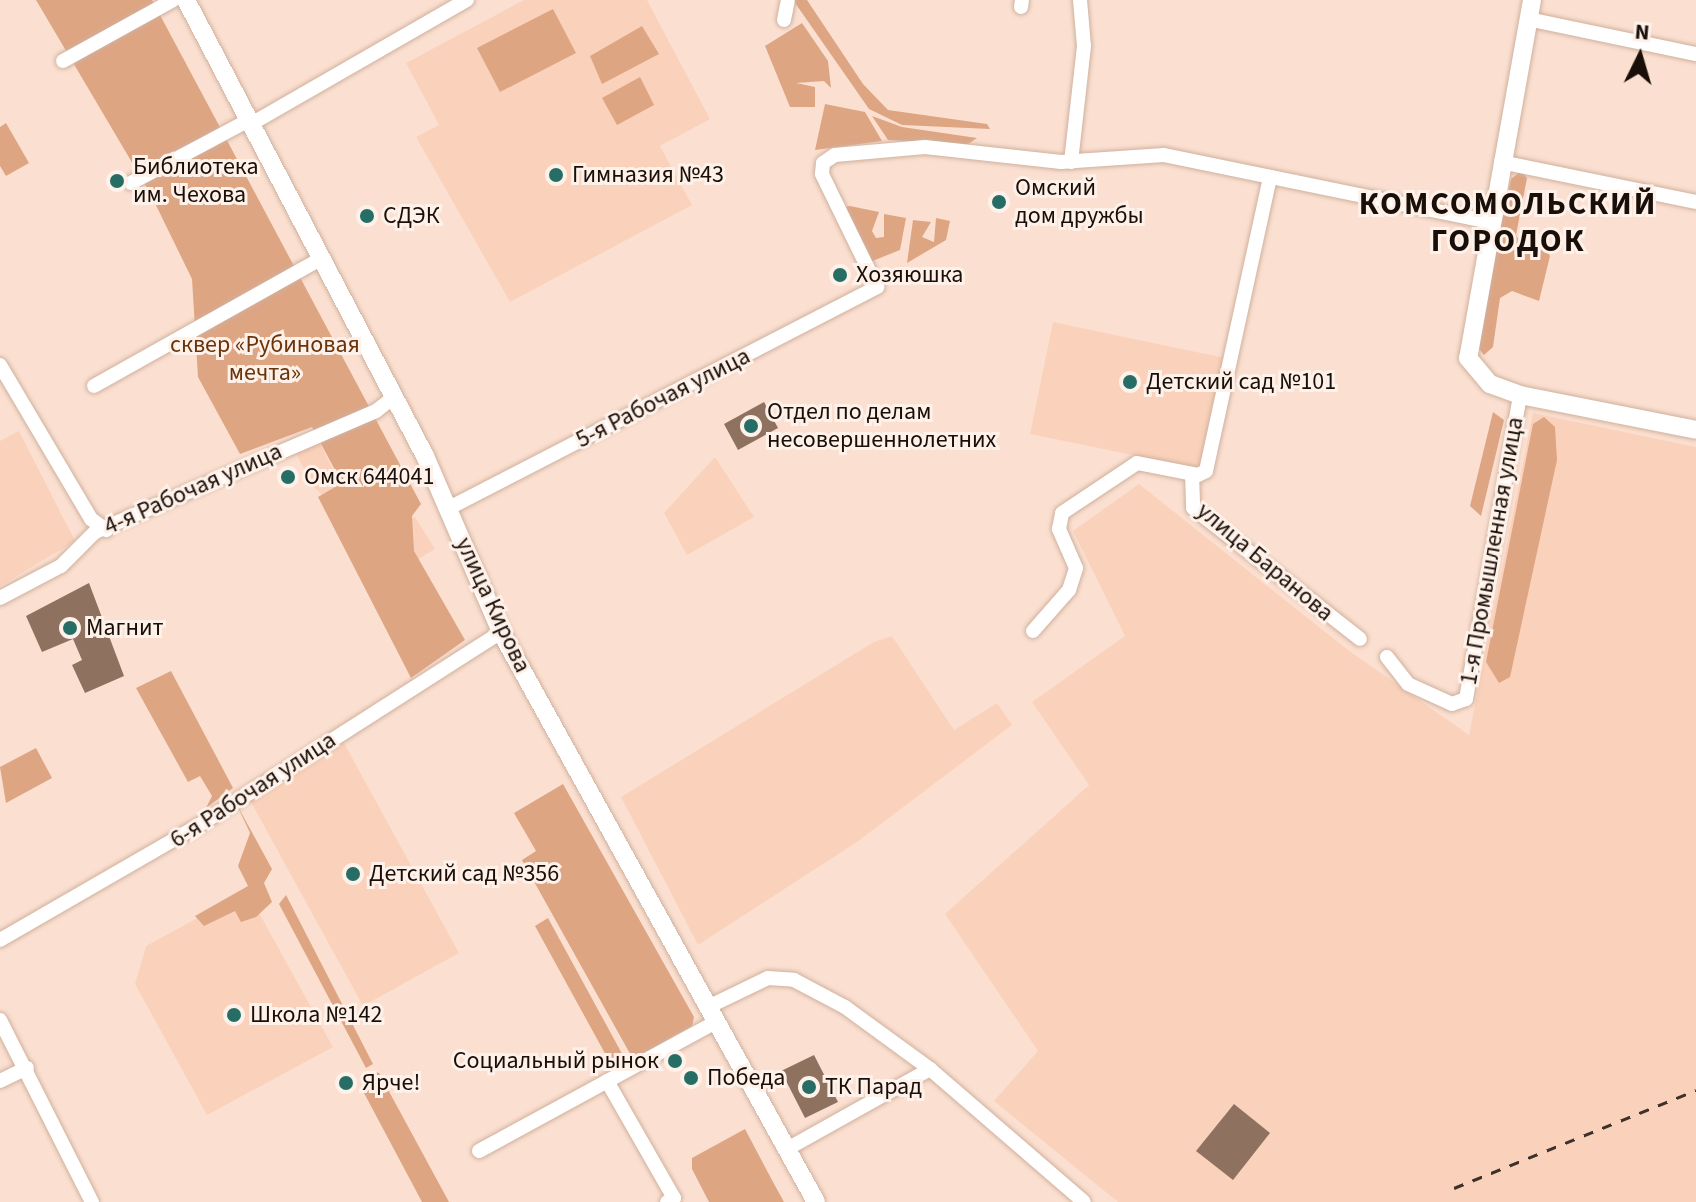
<!DOCTYPE html>
<html>
<head>
<meta charset="utf-8">
<style>
  body { margin:0 }
  #map { position:relative; width:1696px; height:1202px; overflow:hidden; background:#fbe0d1; font-family:"Source Sans 3",sans-serif }
  div>[style] { position:absolute }
  .built>* { inset:0; background:#fad2bb }
  .green>* { inset:0; background:#dea583 }
  .building>* { inset:0; background:#8f7160 }
  .roads { filter:drop-shadow(0 0 2px #d0b09d) drop-shadow(0 0 2px #d0b09d) }
  .minor>* { height:14px; margin:-7px; padding:0 7px; transform-origin:7px; border-radius:7px; background:#fff }
  .major>* { height:18px; margin:-9px; padding:0 9px; transform-origin:9px; border-radius:9px; background:#fff }
  .rail>* { height:3px; margin-top:-1.5px; transform-origin:0; background:repeating-linear-gradient(90deg,#3e3129 0 10px,transparent 0 20px) }
  .dots>* { width:22px; height:22px; translate:-50% -50%; box-sizing:border-box; border:4px solid #fef1e9; border-radius:50% }
  span { translate:-50% -50%; white-space:nowrap; text-align:center; line-height:1.15; -webkit-text-stroke:6px #fef1e9; paint-order:stroke }
  .poi-label { font-size:24px; color:#190f08 }
  .left { translate:0 -50%; text-align:left }
  .right { translate:-100% -50%; text-align:right }
  .park-label { font-size:24px; color:#6a340b }
  .street-label { font-size:24px; color:#190f08 }
  .district-label { font-size:32px; color:#190f08; font-weight:700; letter-spacing:2px }
  .north { position:absolute; left:1600px; top:16px; width:80px; height:80px; -webkit-text-stroke:6px #fef1e9; paint-order:stroke; rotate:5deg; font-size:22px; font-weight:700; line-height:32px; text-align:center; color:#190f08 }
  .north::after { content:''; display:block; margin:auto; width:28px; height:36px; background:#190f08; clip-path:polygon(50% 0,100% 100%,50% 72%,0 100%) }
</style>
</head>
<body>
<div id="map">
  <div class="built">
    <i style="clip-path:polygon(524px 0,647px 0,710px 119px,660px 146px,692px 205px,510px 302px,416px 137px,439px 125px,406px 63px)"></i>
    <i style="clip-path:polygon(1053px 322px,1225px 358px,1201px 469px,1030px 434px)"></i>
    <i style="clip-path:polygon(1533px 413px,1696px 447px,1696px 1202px,1118px 1202px,994px 1101px,1038px 1051px,945px 914px,1089px 785px,1032px 702px,1125px 636px,1073px 531px,1139px 484px,1348px 650px,1469px 735px)"></i>
    <i style="clip-path:polygon(19px 431px,75px 541px,0 586px,0 441px)"></i>
    <i style="clip-path:polygon(318px 439px,338px 480px,398px 522px,415px 517px,435px 549px,415px 561px,331px 504px,312px 485px,294px 449px)"></i>
    <i style="clip-path:polygon(715px 457px,754px 517px,687px 555px,664px 513px)"></i>
    <i style="clip-path:polygon(892px 636px,954px 730px,997px 703px,1012px 725px,857px 842px,698px 945px,621px 797px,874px 642px)"></i>
    <i style="clip-path:polygon(344px 743px,459px 953px,363px 1006px,247px 795px)"></i>
    <i style="clip-path:polygon(247px 891px,333px 1047px,207px 1115px,135px 984px,146px 946px)"></i>
  </div>
  <div class="green">
    <i style="clip-path:polygon(36px 0,152px 0,421px 504px,412px 516px,414px 551px,465px 640px,411px 678px,318px 497px,342px 483px,312px 427px,240px 454px,198px 377px,192px 279px,150px 193px)"></i>
    <i style="clip-path:polygon(793px 0,807px 0,863px 84px,888px 110px,987px 124px,990px 129px,902px 125px,869px 109px)"></i>
    <i style="clip-path:polygon(553px 9px,576px 53px,500px 92px,477px 48px)"></i>
    <i style="clip-path:polygon(802px 23px,828px 61px,831px 88px,824px 81px,796px 83px,815px 87px,815px 107px,790px 107px,765px 46px)"></i>
    <i style="clip-path:polygon(642px 26px,659px 54px,602px 84px,590px 56px)"></i>
    <i style="clip-path:polygon(640px 77px,654px 105px,617px 125px,602px 98px)"></i>
    <i style="clip-path:polygon(825px 104px,865px 112px,882px 141px,815px 150px)"></i>
    <i style="clip-path:polygon(872px 116px,902px 127px,977px 138px,968px 144px,888px 140px)"></i>
    <i style="clip-path:polygon(6px 123px,29px 163px,6px 176px,0 166px,0 127px)"></i>
    <i style="clip-path:polygon(1521px 171px,1527px 178px,1516px 235px,1522px 245px,1545px 247px,1550px 256px,1539px 301px,1512px 291px,1500px 298px,1493px 347px,1484px 355px,1476px 345px,1511px 179px)"></i>
    <i style="clip-path:polygon(850px 206px,879px 212px,872px 231px,876px 238px,884px 237px,884px 214px,906px 218px,900px 250px,870px 262px,841px 208px)"></i>
    <i style="clip-path:polygon(936px 218px,950px 221px,946px 240px,907px 263px,913px 220px,931px 222px,922px 237px,934px 242px)"></i>
    <i style="clip-path:polygon(1493px 412px,1504px 420px,1481px 516px,1470px 506px)"></i>
    <i style="clip-path:polygon(1544px 417px,1555px 427px,1557px 460px,1510px 677px,1499px 683px,1486px 662px,1533px 424px)"></i>
    <i style="clip-path:polygon(171px 671px,233px 788px,206px 808px,212px 796px,200px 776px,188px 782px,136px 688px)"></i>
    <i style="clip-path:polygon(36px 748px,52px 778px,6px 803px,0 767px)"></i>
    <i style="clip-path:polygon(563px 784px,694px 1017px,692px 1026px,633px 1059px,522px 860px,536px 851px,514px 813px)"></i>
    <i style="clip-path:polygon(236px 803px,272px 869px,264px 883px,272px 902px,256px 917px,241px 922px,235px 911px,204px 926px,195px 916px,248px 886px,238px 866px,250px 833px)"></i>
    <i style="clip-path:polygon(286px 895px,373px 1064px,366px 1068px,279px 904px)"></i>
    <i style="clip-path:polygon(548px 918px,626px 1061px,613px 1068px,535px 926px)"></i>
    <i style="clip-path:polygon(373px 1071px,379px 1073px,449px 1202px,422px 1202px,364px 1093px)"></i>
    <i style="clip-path:polygon(745px 1129px,773px 1182px,784px 1202px,709px 1202px,692px 1169px,692px 1158px)"></i>
  </div>
  <div class="building">
    <i style="clip-path:polygon(764px 402px,778px 428px,738px 450px,724px 424px)"></i>
    <i style="clip-path:polygon(89px 583px,124px 676px,85px 693px,72px 665px,82px 660px,73px 639px,42px 652px,26px 616px)"></i>
    <i style="clip-path:polygon(814px 1055px,838px 1102px,805px 1118px,781px 1071px)"></i>
    <i style="clip-path:polygon(1234px 1104px,1270px 1133px,1233px 1180px,1196px 1151px)"></i>
  </div>
  <div class="roads">
    <div class="minor">
      <i style="left:1021px;top:7px;width:7px;rotate:-82deg"></i>
      <i style="left:1528px;top:19px;width:172px;rotate:11.8deg"></i>
      <i style="left:784px;top:20px;width:20px;rotate:-79deg"></i>
      <i style="left:63px;top:61px;width:126px;rotate:-29deg"></i>
      <i style="left:251px;top:124px;width:249px;rotate:-29.9deg"></i>
      <i style="left:1071px;top:162px;width:117px;rotate:-83.6deg"></i>
      <i style="left:1084px;top:46px;width:46px;rotate:-95deg"></i>
      <i style="left:1501px;top:162px;width:199px;rotate:11.6deg"></i>
      <i style="left:131px;top:183px;width:134px;rotate:-28.1deg"></i>
      <i style="left:0;top:365px;width:179px;rotate:59.4deg"></i>
      <i style="left:91px;top:519px;width:19px;rotate:36deg"></i>
      <i style="left:94px;top:386px;width:261px;rotate:-29.3deg"></i>
      <i style="left:1192px;top:474px;width:34px;rotate:88deg"></i>
      <i style="left:1193px;top:508px;width:212px;rotate:38.1deg"></i>
      <i style="left:449px;top:508px;width:482px;rotate:-27.3deg"></i>
      <i style="left:877px;top:287px;width:126px;rotate:-116deg"></i>
      <i style="left:822px;top:174px;width:11px;rotate:-85deg"></i>
      <i style="left:823px;top:163px;width:14px;rotate:-34deg"></i>
      <i style="left:835px;top:155px;width:90px;rotate:-5.1deg"></i>
      <i style="left:925px;top:147px;width:137px;rotate:6.3deg"></i>
      <i style="left:1061px;top:162px;width:103px;rotate:-3.9deg"></i>
      <i style="left:1164px;top:155px;width:334px;rotate:11.6deg"></i>
      <i style="left:0;top:598px;width:69px;rotate:-27.7deg"></i>
      <i style="left:61px;top:566px;width:48px;rotate:-45deg"></i>
      <i style="left:95px;top:532px;width:306px;rotate:-23.3deg"></i>
      <i style="left:376px;top:411px;width:24px;rotate:-38deg"></i>
      <i style="left:1033px;top:631px;width:55px;rotate:-48.7deg"></i>
      <i style="left:1069px;top:590px;width:23px;rotate:-72deg"></i>
      <i style="left:1076px;top:568px;width:43px;rotate:-113.6deg"></i>
      <i style="left:1059px;top:529px;width:16px;rotate:-79deg"></i>
      <i style="left:1062px;top:513px;width:90px;rotate:-33.7deg"></i>
      <i style="left:1137px;top:463px;width:62px;rotate:11.1deg"></i>
      <i style="left:1198px;top:475px;width:9px;rotate:-27deg"></i>
      <i style="left:1206px;top:471px;width:301px;rotate:-77.7deg"></i>
      <i style="left:1387px;top:657px;width:34px;rotate:52deg"></i>
      <i style="left:1408px;top:684px;width:48px;rotate:24.4deg"></i>
      <i style="left:1452px;top:704px;width:15px;rotate:-20deg"></i>
      <i style="left:1466px;top:699px;width:309px;rotate:-79.9deg"></i>
      <i style="left:0;top:940px;width:236px;rotate:-30deg"></i>
      <i style="left:204px;top:822px;width:353px;rotate:-32.6deg"></i>
      <i style="left:710px;top:1006px;width:64px;rotate:-25.8deg"></i>
      <i style="left:768px;top:978px;width:26px;rotate:4deg"></i>
      <i style="left:794px;top:980px;width:58px;rotate:27.9deg"></i>
      <i style="left:845px;top:1007px;width:105px;rotate:36.1deg"></i>
      <i style="left:930px;top:1069px;width:203px;rotate:40.8deg"></i>
      <i style="left:0;top:1020px;width:204px;rotate:63.2deg"></i>
      <i style="left:0;top:1081px;width:30px;rotate:-26deg"></i>
      <i style="left:607px;top:1081px;width:135px;rotate:60.2deg"></i>
      <i style="left:674px;top:1198px;width:8px;rotate:150deg"></i>
      <i style="left:787px;top:1149px;width:164px;rotate:-29.2deg"></i>
      <i style="left:479px;top:1151px;width:271px;rotate:-28.6deg"></i>
    </div>
    <div class="major">
      <i style="left:186px;top:0;width:515px;rotate:62.34deg"></i>
      <i style="left:425px;top:456px;width:192px;rotate:66.6deg"></i>
      <i style="left:501px;top:632px;width:651px;rotate:61.07deg"></i>
      <i style="left:1532px;top:0;width:364px;rotate:100.1deg"></i>
      <i style="left:1468px;top:358px;width:34px;rotate:50deg"></i>
      <i style="left:1490px;top:384px;width:32px;rotate:20deg"></i>
      <i style="left:1520px;top:395px;width:179px;rotate:11.2deg"></i>
    </div>
  </div>
  <div class="rail">
    <i style="left:1454px;top:1188px;width:261px;rotate:-22deg"></i>
  </div>
  <div class="dots">
    <i style="left:556px;top:175px;background:#266e65"></i>
    <i style="left:117px;top:181px;background:#266e65"></i>
    <i style="left:999px;top:202px;background:#266e65"></i>
    <i style="left:367px;top:216px;background:#266e65"></i>
    <i style="left:840px;top:275px;background:#266e65"></i>
    <i style="left:1130px;top:382px;background:#266e65"></i>
    <i style="left:751px;top:426px;background:#266e65"></i>
    <i style="left:288px;top:477px;background:#266e65"></i>
    <i style="left:70px;top:628px;background:#266e65"></i>
    <i style="left:353px;top:874px;background:#266e65"></i>
    <i style="left:234px;top:1015px;background:#266e65"></i>
    <i style="left:675px;top:1061px;background:#266e65"></i>
    <i style="left:691px;top:1078px;background:#266e65"></i>
    <i style="left:346px;top:1083px;background:#266e65"></i>
    <i style="left:809px;top:1087px;background:#266e65"></i>
  </div>
  <div class="poi-label">
    <span class="left" style="left:133px;top:181px">Библиотека<br>им. Чехова</span>
    <span class="left" style="left:572px;top:175px">Гимназия №43</span>
    <span class="left" style="left:1015px;top:202px">Омский<br>дом дружбы</span>
    <span class="left" style="left:383px;top:216px">СДЭК</span>
    <span class="left" style="left:856px;top:275px">Хозяюшка</span>
    <span class="left" style="left:1146px;top:382px">Детский сад №101</span>
    <span class="left" style="left:767px;top:426px">Отдел по делам<br>несовершеннолетних</span>
    <span class="left" style="left:304px;top:477px">Омск 644041</span>
    <span class="left" style="left:86px;top:628px">Магнит</span>
    <span class="left" style="left:369px;top:874px">Детский сад №356</span>
    <span class="left" style="left:250px;top:1015px">Школа №142</span>
    <span class="right" style="left:659px;top:1061px">Социальный рынок</span>
    <span class="left" style="left:707px;top:1078px">Победа</span>
    <span class="left" style="left:362px;top:1083px">Ярче!</span>
    <span class="left" style="left:825px;top:1087px">ТК Парад</span>
  </div>
  <div class="park-label">
    <span style="left:265px;top:359px">сквер «Рубиновая<br>мечта»</span>
  </div>
  <div class="street-label">
    <span style="left:663px;top:398px;rotate:-27deg">5-я Рабочая улица</span>
    <span style="left:193px;top:489px;rotate:-24deg">4-я Рабочая улица</span>
    <span style="left:1492px;top:551px;rotate:-80deg">1-я Промышленная улица</span>
    <span style="left:1265px;top:562px;rotate:40deg">улица Баранова</span>
    <span style="left:493px;top:605px;rotate:65deg">улица Кирова</span>
    <span style="left:253px;top:790px;rotate:-33deg">6-я Рабочая улица</span>
  </div>
  <div class="district-label">
    <span style="left:1508px;top:223px">КОМСОМОЛЬСКИЙ<br>ГОРОДОК</span>
  </div>
  <div class="north">N</div>
</div>
</body>
</html>
